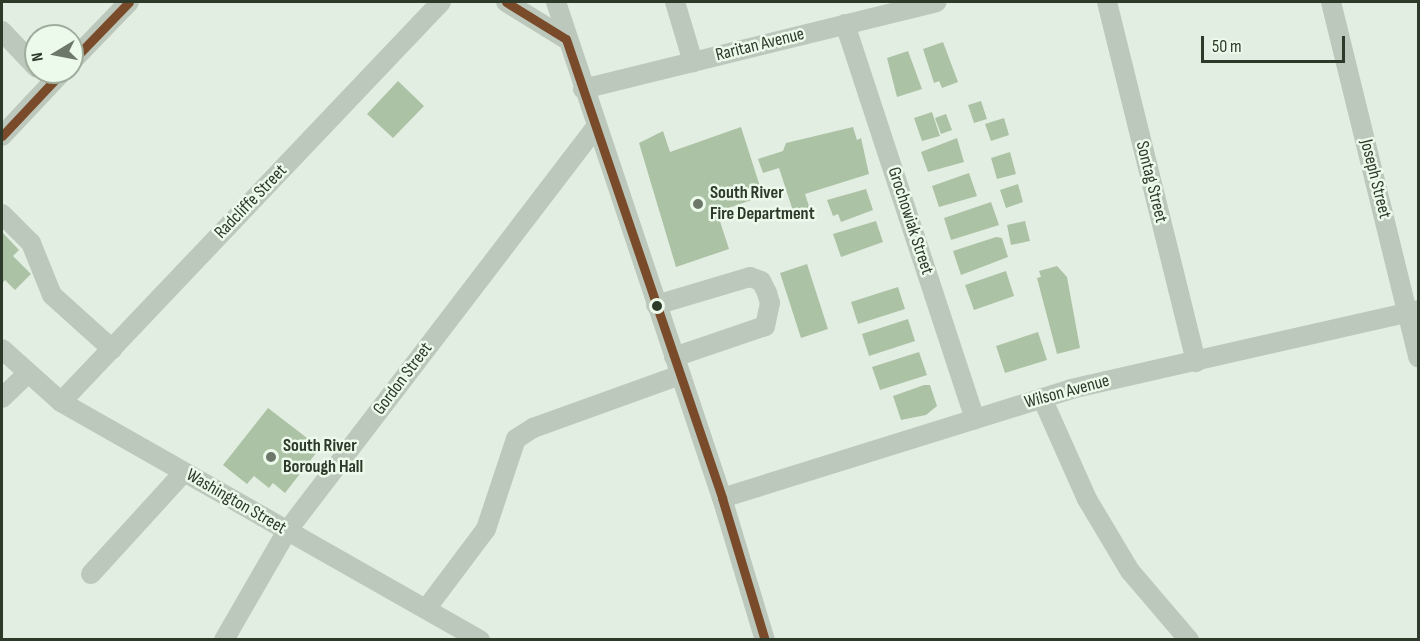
<!DOCTYPE html>
<html>
<head>
<meta charset="utf-8">
<style>
  body { margin:0 }
  #map { position:relative; width:1420px; height:641px; overflow:hidden; background:#e3eee3; font-family:"Sofia Sans Condensed",sans-serif }
  div>[style] { position:absolute }
  .building>* { inset:0; background:#acc2a4 }
  .minor>* { height:20px; margin:-10px; padding:0 10px; transform-origin:10px; border-radius:10px; background:#bcc8bb }
  .bus-1>* { height:9px; margin:-4.5px; padding:0 4.5px; transform-origin:4.5px; border-radius:4.5px; background:#7a4b2a }
  .dots>* { width:16px; height:16px; translate:-50% -50%; box-sizing:border-box; border:3px solid #ebfaeb; border-radius:50% }
  span { translate:-50% -50%; white-space:nowrap; text-align:center; line-height:1.15; -webkit-text-stroke:5px #ebfaeb; paint-order:stroke }
  .street-label { font-size:18px; color:#2d3929 }
  .poi-label { font-size:18px; color:#2d3929; font-weight:700 }
  .left { translate:0 -50%; text-align:left }
  .frame { position:absolute; inset:0; border:3px solid #2d3929; pointer-events:none }
  .north { position:absolute; left:24px; top:24px; width:60px; height:60px; box-sizing:border-box; background:#ebfaeb; border:2px solid #9fad9d; border-radius:50%; rotate:260deg; font-size:16px; font-weight:700; line-height:24px; text-align:center; color:#2d3929 }
  .north::after { content:''; display:block; margin:auto; width:21px; height:27px; background:#6d786a; clip-path:polygon(50% 0,100% 100%,50% 72%,0 100%) }
  .scale { position:absolute; left:1201px; top:36px; width:144px; height:27px; box-sizing:border-box; border:3px solid #2d3929; border-top:0; padding-left:8px; font-size:18px; line-height:21px; white-space:nowrap; color:#2d3929; -webkit-text-stroke:4px #ebfaeb; paint-order:stroke }
</style>
</head>
<body>
<div id="map">
  <div class="building">
    <i style="clip-path:polygon(943px 42px,958px 82px,942px 88px,939px 81px,934px 83px,923px 49px)"></i>
    <i style="clip-path:polygon(908px 51px,922px 89px,897px 97px,887px 58px)"></i>
    <i style="clip-path:polygon(398px 81px,424px 106px,393px 138px,367px 114px)"></i>
    <i style="clip-path:polygon(981px 101px,987px 119px,974px 123px,968px 105px)"></i>
    <i style="clip-path:polygon(932px 112px,940px 136px,922px 141px,914px 118px)"></i>
    <i style="clip-path:polygon(946px 114px,952px 130px,941px 134px,935px 118px)"></i>
    <i style="clip-path:polygon(1004px 118px,1009px 135px,991px 141px,985px 124px)"></i>
    <i style="clip-path:polygon(741px 127px,763px 196px,717px 212px,729px 249px,676px 267px,639px 143px,663px 131px,670px 152px)"></i>
    <i style="clip-path:polygon(853px 127px,857px 140px,861px 138px,869px 174px,805px 194px,811px 212px,795px 217px,779px 168px,763px 173px,758px 159px,783px 151px,786px 143px)"></i>
    <i style="clip-path:polygon(957px 138px,964px 162px,928px 172px,921px 152px)"></i>
    <i style="clip-path:polygon(1010px 152px,1016px 174px,997px 179px,991px 158px)"></i>
    <i style="clip-path:polygon(969px 173px,977px 196px,939px 207px,932px 186px)"></i>
    <i style="clip-path:polygon(1018px 184px,1023px 202px,1006px 208px,1000px 190px)"></i>
    <i style="clip-path:polygon(866px 189px,873px 210px,841px 222px,838px 214px,833px 216px,827px 200px)"></i>
    <i style="clip-path:polygon(991px 202px,999px 225px,951px 240px,944px 218px)"></i>
    <i style="clip-path:polygon(876px 221px,883px 242px,841px 257px,833px 234px)"></i>
    <i style="clip-path:polygon(1025px 221px,1030px 241px,1011px 245px,1007px 225px)"></i>
    <i style="clip-path:polygon(2px 232px,19px 250px,13px 256px,31px 274px,15px 290px,5px 280px,2px 284px)"></i>
    <i style="clip-path:polygon(996px 237px,1002px 238px,1008px 257px,961px 275px,953px 251px)"></i>
    <i style="clip-path:polygon(807px 264px,828px 329px,801px 338px,780px 273px)"></i>
    <i style="clip-path:polygon(1057px 266px,1067px 277px,1080px 348px,1057px 354px,1037px 278px,1041px 277px,1039px 271px)"></i>
    <i style="clip-path:polygon(1006px 271px,1014px 296px,974px 310px,965px 285px)"></i>
    <i style="clip-path:polygon(898px 287px,905px 309px,858px 324px,851px 302px)"></i>
    <i style="clip-path:polygon(908px 319px,915px 341px,869px 356px,862px 334px)"></i>
    <i style="clip-path:polygon(1038px 332px,1047px 360px,1005px 373px,996px 346px)"></i>
    <i style="clip-path:polygon(919px 352px,927px 375px,880px 390px,872px 367px)"></i>
    <i style="clip-path:polygon(924px 385px,930px 385px,937px 406px,926px 415px,901px 420px,893px 396px)"></i>
    <i style="clip-path:polygon(268px 408px,320px 448px,285px 493px,273px 483px,269px 488px,254px 476px,247px 484px,223px 465px)"></i>
  </div>
  <div class="minor">
    <i style="left:506px;top:2px;width:70px;rotate:31.7deg"></i>
    <i style="left:556px;top:2px;width:523px;rotate:71.5deg"></i>
    <i style="left:722px;top:498px;width:148px;rotate:73.2deg"></i>
    <i style="left:675px;top:2px;width:63px;rotate:73.3deg"></i>
    <i style="left:1107px;top:2px;width:371px;rotate:76.1deg"></i>
    <i style="left:1331px;top:2px;width:366px;rotate:76.2deg"></i>
    <i style="left:845px;top:24px;width:416px;rotate:71.8deg"></i>
    <i style="left:2px;top:31px;width:50px;rotate:46.6deg"></i>
    <i style="left:72px;top:61px;width:82px;rotate:-46deg"></i>
    <i style="left:583px;top:89px;width:364px;rotate:-13.8deg"></i>
    <i style="left:2px;top:136px;width:88px;rotate:-46.8deg"></i>
    <i style="left:2px;top:214px;width:41px;rotate:45deg"></i>
    <i style="left:31px;top:243px;width:56px;rotate:68deg"></i>
    <i style="left:52px;top:295px;width:81px;rotate:42deg"></i>
    <i style="left:656px;top:305px;width:98px;rotate:-16.6deg"></i>
    <i style="left:750px;top:277px;width:12px;rotate:20deg"></i>
    <i style="left:761px;top:281px;width:13px;rotate:63deg"></i>
    <i style="left:767px;top:293px;width:10px;rotate:73deg"></i>
    <i style="left:770px;top:303px;width:24px;rotate:102deg"></i>
    <i style="left:765px;top:326px;width:96px;rotate:161.2deg"></i>
    <i style="left:2px;top:349px;width:79px;rotate:41.9deg"></i>
    <i style="left:61px;top:402px;width:482px;rotate:29.6deg"></i>
    <i style="left:2px;top:398px;width:36px;rotate:-44deg"></i>
    <i style="left:1042px;top:398px;width:111px;rotate:66deg"></i>
    <i style="left:1087px;top:499px;width:84px;rotate:59.2deg"></i>
    <i style="left:1130px;top:571px;width:91px;rotate:49.5deg"></i>
    <i style="left:61px;top:402px;width:552px;rotate:-46.47deg"></i>
    <i style="left:722px;top:498px;width:366px;rotate:-17.3deg"></i>
    <i style="left:1071px;top:389px;width:356px;rotate:-12.8deg"></i>
    <i style="left:91px;top:574px;width:138px;rotate:-47.6deg"></i>
    <i style="left:426px;top:609px;width:100px;rotate:-53.1deg"></i>
    <i style="left:486px;top:529px;width:95px;rotate:-71.6deg"></i>
    <i style="left:516px;top:439px;width:20px;rotate:-33deg"></i>
    <i style="left:533px;top:428px;width:156px;rotate:-19.8deg"></i>
    <i style="left:224px;top:640px;width:126px;rotate:-60deg"></i>
    <i style="left:287px;top:531px;width:509px;rotate:-52.59deg"></i>
  </div>
  <div class="bus-1">
    <i style="left:506px;top:2px;width:70px;rotate:31.7deg"></i>
    <i style="left:566px;top:39px;width:485px;rotate:71.2deg"></i>
    <i style="left:722px;top:498px;width:148px;rotate:73.2deg"></i>
    <i style="left:72px;top:61px;width:82px;rotate:-46deg"></i>
    <i style="left:2px;top:136px;width:88px;rotate:-46.8deg"></i>
  </div>
  <div class="dots">
    <i style="left:698px;top:204px;background:#6d786a"></i>
    <i style="left:657px;top:306px;background:#2d3929"></i>
    <i style="left:271px;top:457px;background:#6d786a"></i>
  </div>
  <div class="street-label">
    <span style="left:760px;top:45px;rotate:-14deg">Raritan Avenue</span>
    <span style="left:1375px;top:179px;rotate:76deg">Joseph Street</span>
    <span style="left:1151px;top:182px;rotate:76deg">Sontag Street</span>
    <span style="left:251px;top:202px;rotate:-46deg">Radcliffe Street</span>
    <span style="left:910px;top:221px;rotate:72deg">Grochowiak Street</span>
    <span style="left:403px;top:379px;rotate:-53deg">Gordon Street</span>
    <span style="left:1067px;top:392px;rotate:-15deg">Wilson Avenue</span>
    <span style="left:236px;top:502px;rotate:30deg">Washington Street</span>
  </div>
  <div class="poi-label">
    <span class="left" style="left:710px;top:204px">South River<br>Fire Department</span>
    <span class="left" style="left:283px;top:457px">South River<br>Borough Hall</span>
  </div>
  <div class="frame"></div>
  <div class="north">N</div>
  <div class="scale">50 m</div>
</div>
</body>
</html>
